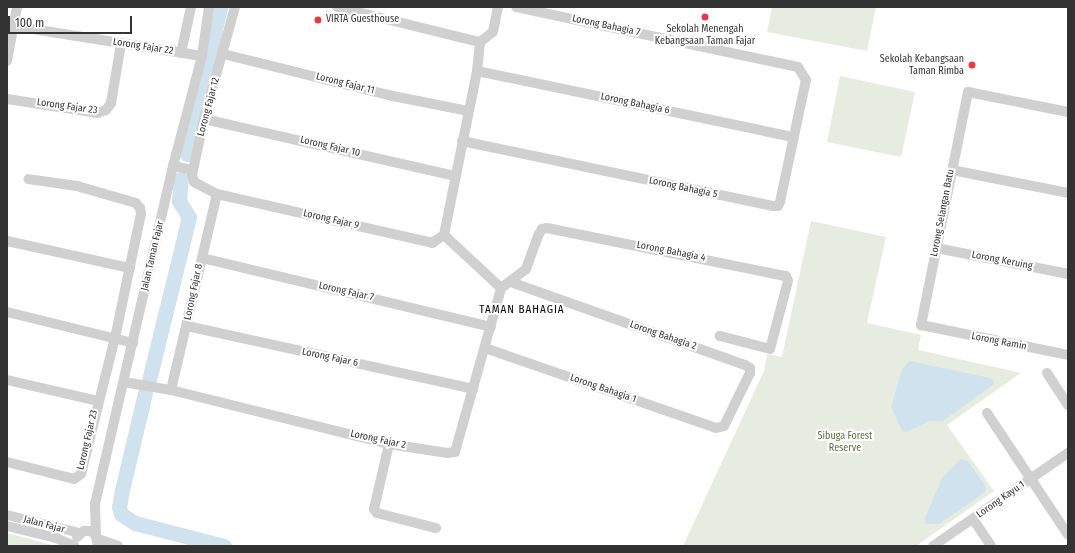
<!DOCTYPE html>
<html>
<head>
<meta charset="utf-8">
<style>
  body { margin:0 }
  #map { position:relative; width:1075px; height:553px; overflow:hidden; background:#fff; font-family:"Fira Sans Condensed",sans-serif }
  div>[style] { position:absolute }
  .green>* { inset:0; background:#e6ecdf }
  .water>* { inset:0; background:#cfe2ee }
  .river>* { height:15px; margin:-7.5px; padding:0 7.5px; transform-origin:7.5px; border-radius:7.5px; background:#cfe2ee }
  .minor>* { height:10px; margin:-5px; padding:0 5px; transform-origin:5px; border-radius:5px; background:#d0d0d0 }
  .dots>* { width:11px; height:11px; translate:-50% -50%; box-sizing:border-box; border:2px solid #fff; border-radius:50% }
  span { translate:-50% -50%; white-space:nowrap; text-align:center; line-height:1.15; -webkit-text-stroke:4px #fff; paint-order:stroke }
  .poi-label { font-size:10px; color:#333 }
  .left { translate:0 -50%; text-align:left }
  .right { translate:-100% -50%; text-align:right }
  .street-label { font-size:10px; color:#333 }
  .park-label { font-size:10px; color:#56703f }
  .neighbourhood-label { font-size:11px; color:#000; letter-spacing:1px }
  .frame { position:absolute; inset:0; border:8px solid #333; pointer-events:none }
  .scale { position:absolute; left:8px; top:16px; width:124px; height:18px; box-sizing:border-box; border:2px solid #333; border-top:0; padding-left:5px; font-size:12px; line-height:14px; white-space:nowrap; color:#333; -webkit-text-stroke:3px #fff; paint-order:stroke }
</style>
</head>
<body>
<div id="map">
  <div class="green">
    <i style="clip-path:polygon(772px 7px,876px 7px,867px 51px,767px 32px)"></i>
    <i style="clip-path:polygon(840px 76px,915px 92px,901px 157px,827px 142px)"></i>
    <i style="clip-path:polygon(811px 221px,886px 237px,867px 323px,921px 335px,918px 350px,1021px 373px,947px 425px,994px 491px,916px 546px,683px 546px,764px 371px,767px 354px,782px 357px)"></i>
    <i style="clip-path:polygon(7px 533px,56px 546px,7px 546px)"></i>
  </div>
  <div class="water">
    <i style="clip-path:polygon(910px 361px,990px 378px,993px 380px,994px 384px,943px 421px,930px 421px,906px 432px,902px 431px,891px 407px,902px 369px)"></i>
    <i style="clip-path:polygon(961px 459px,968px 461px,986px 487px,985px 492px,939px 524px,926px 524px,925px 518px,942px 478px)"></i>
  </div>
  <div class="river">
    <i style="left:187px;top:154px;width:151px;rotate:-77.3deg"></i>
    <i style="left:149px;top:380px;width:168px;rotate:-76.2deg"></i>
    <i style="left:189px;top:217px;width:19px;rotate:-122deg"></i>
    <i style="left:179px;top:201px;width:22px;rotate:-85deg"></i>
    <i style="left:145px;top:393px;width:100px;rotate:103.3deg"></i>
    <i style="left:122px;top:490px;width:17px;rotate:100deg"></i>
    <i style="left:119px;top:507px;width:7px;rotate:74deg"></i>
    <i style="left:121px;top:514px;width:17px;rotate:33deg"></i>
    <i style="left:135px;top:523px;width:92px;rotate:14.5deg"></i>
  </div>
  <div class="minor">
    <i style="left:235px;top:7px;width:116px;rotate:105.5deg"></i>
    <i style="left:204px;top:119px;width:57px;rotate:102.1deg"></i>
    <i style="left:192px;top:175px;width:7px;rotate:74deg"></i>
    <i style="left:194px;top:182px;width:26px;rotate:28deg"></i>
    <i style="left:217px;top:194px;width:221px;rotate:12.8deg"></i>
    <i style="left:432px;top:243px;width:14px;rotate:-34deg"></i>
    <i style="left:337px;top:7px;width:147px;rotate:13.8deg"></i>
    <i style="left:480px;top:42px;width:16px;rotate:-38deg"></i>
    <i style="left:493px;top:32px;width:25px;rotate:-79deg"></i>
    <i style="left:14px;top:26px;width:190px;rotate:9.1deg"></i>
    <i style="left:181px;top:53px;width:47px;rotate:-77.7deg"></i>
    <i style="left:223px;top:54px;width:175px;rotate:13.9deg"></i>
    <i style="left:393px;top:96px;width:76px;rotate:11.3deg"></i>
    <i style="left:7px;top:61px;width:55px;rotate:-79.5deg"></i>
    <i style="left:477px;top:71px;width:324px;rotate:11.8deg"></i>
    <i style="left:7px;top:99px;width:91px;rotate:8.8deg"></i>
    <i style="left:97px;top:113px;width:9px;rotate:-18deg"></i>
    <i style="left:106px;top:110px;width:9px;rotate:-54deg"></i>
    <i style="left:111px;top:103px;width:60px;rotate:-80.4deg"></i>
    <i style="left:1068px;top:112px;width:102px;rotate:-168.7deg"></i>
    <i style="left:968px;top:92px;width:238px;rotate:101.4deg"></i>
    <i style="left:921px;top:325px;width:150px;rotate:11.5deg"></i>
    <i style="left:204px;top:119px;width:257px;rotate:12.8deg"></i>
    <i style="left:462px;top:141px;width:318px;rotate:11.8deg"></i>
    <i style="left:773px;top:206px;width:5px"></i>
    <i style="left:778px;top:206px;width:4px;rotate:-63deg"></i>
    <i style="left:780px;top:202px;width:125px;rotate:-78deg"></i>
    <i style="left:806px;top:80px;width:15px;rotate:-122deg"></i>
    <i style="left:798px;top:67px;width:288px;rotate:-168deg"></i>
    <i style="left:173px;top:166px;width:20px;rotate:11deg"></i>
    <i style="left:952px;top:170px;width:118px;rotate:11.2deg"></i>
    <i style="left:444px;top:235px;width:167px;rotate:-78.6deg"></i>
    <i style="left:477px;top:71px;width:29px;rotate:-84deg"></i>
    <i style="left:444px;top:235px;width:78px;rotate:42.9deg"></i>
    <i style="left:7px;top:241px;width:126px;rotate:12.4deg"></i>
    <i style="left:936px;top:248px;width:135px;rotate:11.1deg"></i>
    <i style="left:202px;top:258px;width:297px;rotate:13.4deg"></i>
    <i style="left:7px;top:312px;width:130px;rotate:13.8deg"></i>
    <i style="left:187px;top:326px;width:293px;rotate:12.4deg"></i>
    <i style="left:485px;top:348px;width:244px;rotate:19.1deg"></i>
    <i style="left:716px;top:428px;width:8px;rotate:-14deg"></i>
    <i style="left:724px;top:426px;width:59px;rotate:-63.9deg"></i>
    <i style="left:750px;top:373px;width:5px;rotate:-90deg"></i>
    <i style="left:750px;top:368px;width:6px;rotate:-149deg"></i>
    <i style="left:745px;top:365px;width:248px;rotate:-160.5deg"></i>
    <i style="left:1047px;top:373px;width:38px;rotate:57deg"></i>
    <i style="left:7px;top:380px;width:93px;rotate:13deg"></i>
    <i style="left:124px;top:382px;width:48px;rotate:9.7deg"></i>
    <i style="left:171px;top:390px;width:225px;rotate:13.9deg"></i>
    <i style="left:389px;top:444px;width:59px;rotate:8.8deg"></i>
    <i style="left:447px;top:453px;width:8px;rotate:-7deg"></i>
    <i style="left:455px;top:452px;width:170px;rotate:-74.3deg"></i>
    <i style="left:501px;top:288px;width:31px;rotate:-37deg"></i>
    <i style="left:526px;top:269px;width:37px;rotate:-70deg"></i>
    <i style="left:539px;top:234px;width:6px;rotate:-59deg"></i>
    <i style="left:542px;top:229px;width:5px;rotate:-11deg"></i>
    <i style="left:547px;top:228px;width:244px;rotate:11.4deg"></i>
    <i style="left:786px;top:276px;width:5px;rotate:68deg"></i>
    <i style="left:788px;top:281px;width:70px;rotate:104.8deg"></i>
    <i style="left:770px;top:349px;width:52px;rotate:-165.4deg"></i>
    <i style="left:171px;top:390px;width:201px;rotate:-76.8deg"></i>
    <i style="left:987px;top:413px;width:146px;rotate:56.4deg"></i>
    <i style="left:389px;top:444px;width:67px;rotate:103deg"></i>
    <i style="left:374px;top:509px;width:5px;rotate:53deg"></i>
    <i style="left:377px;top:513px;width:61px;rotate:14.3deg"></i>
    <i style="left:7px;top:462px;width:69px;rotate:14.2deg"></i>
    <i style="left:74px;top:479px;width:9px;rotate:-36deg"></i>
    <i style="left:81px;top:474px;width:140px;rotate:-76deg"></i>
    <i style="left:115px;top:338px;width:127px;rotate:-78.2deg"></i>
    <i style="left:141px;top:214px;width:6px;rotate:-99deg"></i>
    <i style="left:140px;top:208px;width:6px;rotate:-129deg"></i>
    <i style="left:136px;top:203px;width:61px;rotate:-163.9deg"></i>
    <i style="left:77px;top:186px;width:49px;rotate:-171.9deg"></i>
    <i style="left:7px;top:515px;width:75px;rotate:13.9deg"></i>
    <i style="left:973px;top:519px;width:32px;rotate:56deg"></i>
    <i style="left:7px;top:526px;width:50px;rotate:13.8deg"></i>
    <i style="left:56px;top:538px;width:20px;rotate:24deg"></i>
    <i style="left:96px;top:536px;width:32px;rotate:-92deg"></i>
    <i style="left:95px;top:504px;width:347px;rotate:-77deg"></i>
    <i style="left:173px;top:166px;width:114px;rotate:-75.2deg"></i>
    <i style="left:202px;top:56px;width:49px;rotate:-81.9deg"></i>
    <i style="left:77px;top:537px;width:9px;rotate:-41deg"></i>
    <i style="left:84px;top:531px;width:7px"></i>
    <i style="left:91px;top:531px;width:7px;rotate:45deg"></i>
    <i style="left:96px;top:536px;width:10px;rotate:79deg"></i>
    <i style="left:98px;top:539px;width:21px;rotate:19deg"></i>
    <i style="left:933px;top:546px;width:164px;rotate:-34.6deg"></i>
  </div>
  <div class="dots">
    <i style="left:705px;top:17px;background:#e63946"></i>
    <i style="left:318px;top:20px;background:#e63946"></i>
    <i style="left:972px;top:65px;background:#e63946"></i>
  </div>
  <div class="poi-label">
    <span class="left" style="left:326px;top:20px">VIRTA Guesthouse</span>
    <span style="left:705px;top:35px">Sekolah Menengah<br>Kebangsaan Taman Fajar</span>
    <span class="right" style="left:964px;top:65px">Sekolah Kebangsaan<br>Taman Rimba</span>
  </div>
  <div class="street-label">
    <span style="left:606px;top:26px;rotate:12deg">Lorong Bahagia 7</span>
    <span style="left:143px;top:47px;rotate:9deg">Lorong Fajar 22</span>
    <span style="left:345px;top:84px;rotate:14deg">Lorong Fajar 11</span>
    <span style="left:635px;top:104px;rotate:12deg">Lorong Bahagia 6</span>
    <span style="left:67px;top:107px;rotate:8deg">Lorong Fajar 23</span>
    <span style="left:209px;top:107px;rotate:-75deg">Lorong Fajar 12</span>
    <span style="left:330px;top:147px;rotate:13deg">Lorong Fajar 10</span>
    <span style="left:683px;top:188px;rotate:12deg">Lorong Bahagia 5</span>
    <span style="left:943px;top:213px;rotate:-79deg">Lorong Selangan Batu</span>
    <span style="left:331px;top:220px;rotate:13deg">Lorong Fajar 9</span>
    <span style="left:671px;top:252px;rotate:11deg">Lorong Bahagia 4</span>
    <span style="left:153px;top:256px;rotate:-77deg">Jalan Taman Fajar</span>
    <span style="left:1002px;top:261px;rotate:11deg">Lorong Keruing</span>
    <span style="left:194px;top:292px;rotate:-78deg">Lorong Fajar 8</span>
    <span style="left:346px;top:292px;rotate:13deg">Lorong Fajar 7</span>
    <span style="left:663px;top:336px;rotate:19deg">Lorong Bahagia 2</span>
    <span style="left:999px;top:342px;rotate:11deg">Lorong Ramin</span>
    <span style="left:330px;top:358px;rotate:12deg">Lorong Fajar 6</span>
    <span style="left:603px;top:389px;rotate:19deg">Lorong Bahagia 1</span>
    <span style="left:88px;top:440px;rotate:-77deg">Lorong Fajar 23</span>
    <span style="left:378px;top:440px;rotate:12deg">Lorong Fajar 2</span>
    <span style="left:1001px;top:500px;rotate:-35deg">Lorong Kayu 1</span>
    <span style="left:44px;top:525px;rotate:15deg">Jalan Fajar</span>
  </div>
  <div class="park-label">
    <span style="left:845px;top:442px">Sibuga Forest<br>Reserve</span>
  </div>
  <div class="neighbourhood-label">
    <span style="left:522px;top:310px">TAMAN BAHAGIA</span>
  </div>
  <div class="frame"></div>
  <div class="scale">100 m</div>
</div>
</body>
</html>
